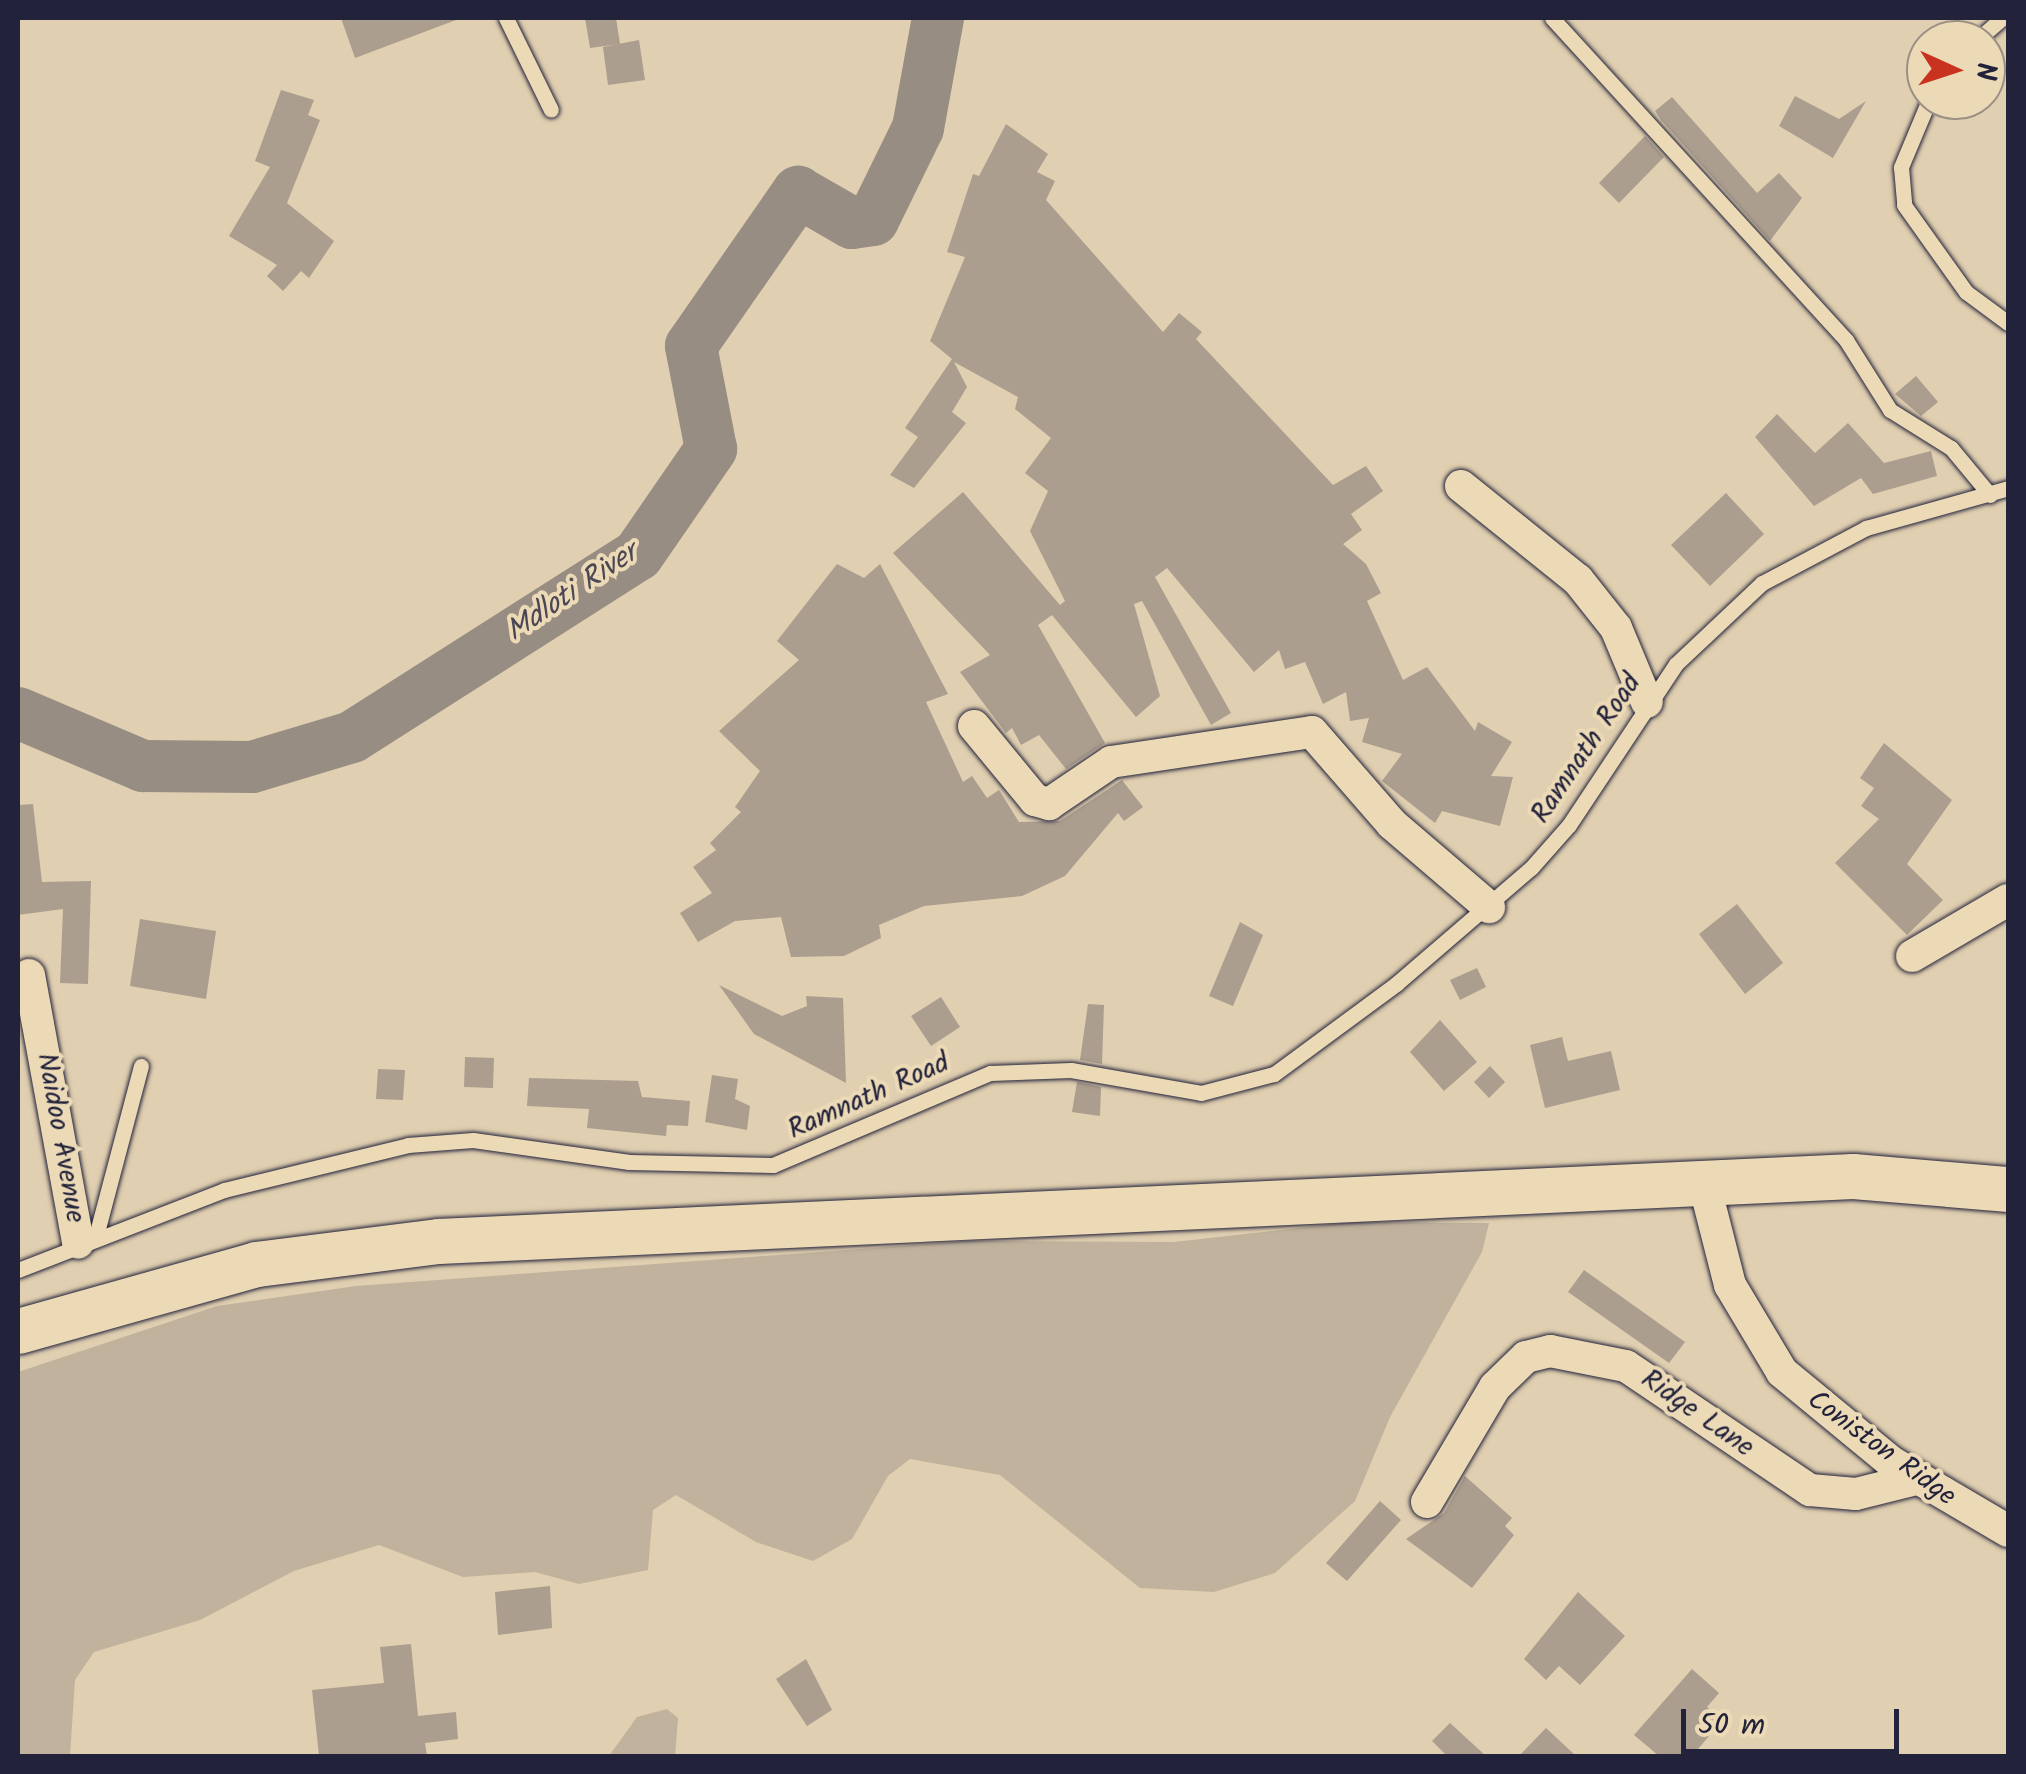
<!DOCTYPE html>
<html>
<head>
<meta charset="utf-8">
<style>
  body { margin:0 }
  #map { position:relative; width:2026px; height:1774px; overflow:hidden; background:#e0cfb0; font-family:Kalam,sans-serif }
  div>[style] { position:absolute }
  .green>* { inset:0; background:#c0b29c }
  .river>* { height:52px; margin:-26px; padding:0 26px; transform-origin:26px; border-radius:26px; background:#978d83 }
  .building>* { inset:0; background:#ab9e8f }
  .roads { filter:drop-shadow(0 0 2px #22223b) drop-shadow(0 0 2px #22223b) }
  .lane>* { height:15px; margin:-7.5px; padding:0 7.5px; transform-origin:7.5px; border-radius:7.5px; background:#ecdab7 }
  .street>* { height:32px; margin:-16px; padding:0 16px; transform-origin:16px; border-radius:16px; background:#ecdab7 }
  .secondary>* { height:45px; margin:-22.5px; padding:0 22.5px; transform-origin:22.5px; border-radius:22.5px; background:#ecdab7 }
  span { translate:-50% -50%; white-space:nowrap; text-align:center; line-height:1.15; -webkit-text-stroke:8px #ecdab7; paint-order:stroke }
  .street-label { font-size:28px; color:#22223b }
  .water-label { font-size:30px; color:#4b4754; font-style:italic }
  .frame { position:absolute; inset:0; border:20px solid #22223b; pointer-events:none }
  .north { position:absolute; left:1906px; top:20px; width:100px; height:100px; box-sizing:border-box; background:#ecdab7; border:2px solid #9b9085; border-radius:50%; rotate:93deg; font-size:28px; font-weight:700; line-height:40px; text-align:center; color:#22223b }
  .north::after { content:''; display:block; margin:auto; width:35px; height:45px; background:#c8321e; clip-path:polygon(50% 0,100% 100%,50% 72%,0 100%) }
  .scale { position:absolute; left:1681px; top:1709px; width:218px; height:45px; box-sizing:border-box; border:5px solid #22223b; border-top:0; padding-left:12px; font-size:30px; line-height:35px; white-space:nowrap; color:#22223b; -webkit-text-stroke:8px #ecdab7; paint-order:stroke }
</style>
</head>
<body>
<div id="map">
  <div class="green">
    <i style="clip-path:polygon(1352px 1222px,1489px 1223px,1482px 1252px,1390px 1417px,1355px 1501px,1275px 1573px,1214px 1592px,1140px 1588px,1000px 1475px,910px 1459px,888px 1476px,852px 1539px,813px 1561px,756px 1542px,676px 1495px,653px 1510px,648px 1570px,579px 1584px,535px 1572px,463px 1577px,379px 1545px,294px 1571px,200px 1620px,94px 1652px,75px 1680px,70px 1756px,18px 1756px,18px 1372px,217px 1306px,356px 1286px,968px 1241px,1174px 1242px)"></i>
    <i style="clip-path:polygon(667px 1709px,678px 1718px,675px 1756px,609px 1756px,637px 1717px)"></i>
  </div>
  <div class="river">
    <i style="left:18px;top:713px;width:136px;rotate:23deg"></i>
    <i style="left:143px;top:766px;width:109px;rotate:0.5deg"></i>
    <i style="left:252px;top:767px;width:104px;rotate:-16.7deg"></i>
    <i style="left:352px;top:737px;width:339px;rotate:-32.5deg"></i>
    <i style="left:638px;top:555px;width:129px;rotate:-55.4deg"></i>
    <i style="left:711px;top:449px;width:105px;rotate:-101deg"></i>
    <i style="left:691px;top:346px;width:188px;rotate:-55.2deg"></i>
    <i style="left:798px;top:192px;width:62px;rotate:29.9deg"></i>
    <i style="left:852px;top:223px;width:21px;rotate:-8deg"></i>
    <i style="left:873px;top:220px;width:102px;rotate:-63.9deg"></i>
    <i style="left:918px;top:128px;width:112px;rotate:-79.7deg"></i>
  </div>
  <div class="building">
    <i style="clip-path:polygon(341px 18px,456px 18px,456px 20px,355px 58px)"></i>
    <i style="clip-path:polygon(585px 18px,616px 18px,620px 44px,590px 48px)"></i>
    <i style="clip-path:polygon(639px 40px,645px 80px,608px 85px,603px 47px)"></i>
    <i style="clip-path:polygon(281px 90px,314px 100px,308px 115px,320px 120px,287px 203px,334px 241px,309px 278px,301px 271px,283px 291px,267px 276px,277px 265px,229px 236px,270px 167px,255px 161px)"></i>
    <i style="clip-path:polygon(1795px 96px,1839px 119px,1866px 101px,1833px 158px,1779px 126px)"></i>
    <i style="clip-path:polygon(1672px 97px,1757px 193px,1779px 173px,1802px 198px,1770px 241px,1661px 120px,1655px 111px)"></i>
    <i style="clip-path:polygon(1006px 124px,1048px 154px,1037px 172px,1055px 181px,1046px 200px,1163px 332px,1179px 313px,1202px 332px,1196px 339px,1333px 485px,1366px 466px,1383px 491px,1351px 514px,1362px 530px,1343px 544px,1366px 564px,1381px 593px,1367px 601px,1403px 680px,1427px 667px,1475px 731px,1478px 722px,1512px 742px,1491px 776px,1513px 777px,1500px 826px,1442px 811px,1435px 823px,1382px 781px,1402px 754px,1362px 742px,1369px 718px,1350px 721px,1346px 692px,1323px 704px,1305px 662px,1285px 669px,1279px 650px,1254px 672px,1167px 568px,1155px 577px,1231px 713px,1211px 725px,1142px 601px,1134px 604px,1160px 696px,1136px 717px,1052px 615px,1038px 625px,1105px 743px,1066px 769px,1039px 735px,1021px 745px,1012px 728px,1006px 733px,960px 672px,990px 655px,893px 553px,963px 492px,1060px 605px,1065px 601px,1030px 531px,1048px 491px,1025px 473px,1051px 438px,1015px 409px,1018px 397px,954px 362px,967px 387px,952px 412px,966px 423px,914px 488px,890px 475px,918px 437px,905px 428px,952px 359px,930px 341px,965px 257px,947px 252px,973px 174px,979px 176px)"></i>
    <i style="clip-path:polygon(1645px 136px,1664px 157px,1619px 203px,1599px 183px)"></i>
    <i style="clip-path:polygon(1916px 376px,1938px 402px,1921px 416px,1895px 394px)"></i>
    <i style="clip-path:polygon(1777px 414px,1815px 453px,1848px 423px,1884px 463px,1931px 451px,1937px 476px,1873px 494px,1861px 478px,1814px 506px,1755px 437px)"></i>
    <i style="clip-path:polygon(1726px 493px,1764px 534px,1710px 586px,1671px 545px)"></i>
    <i style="clip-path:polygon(837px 564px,864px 578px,880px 564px,948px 694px,926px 702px,963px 782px,972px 776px,987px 798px,999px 790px,1019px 822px,1060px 821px,1122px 780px,1143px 807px,1124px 821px,1118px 813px,1065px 876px,1022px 896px,924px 906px,879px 925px,881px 938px,844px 956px,791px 957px,781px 917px,735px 921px,698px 942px,680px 913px,712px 893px,693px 867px,716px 850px,710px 843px,741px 812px,735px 807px,760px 771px,719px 731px,799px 660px,777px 641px)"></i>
    <i style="clip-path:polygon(1884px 743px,1952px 800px,1907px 864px,1943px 900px,1907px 935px,1835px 863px,1879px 819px,1861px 806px,1874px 788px,1860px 778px)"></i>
    <i style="clip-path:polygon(33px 804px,42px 882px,91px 881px,88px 984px,60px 983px,63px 909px,18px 915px,18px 805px)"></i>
    <i style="clip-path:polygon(1737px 904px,1783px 963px,1745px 994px,1699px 934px)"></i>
    <i style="clip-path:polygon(140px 919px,216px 931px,206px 999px,130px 986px)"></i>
    <i style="clip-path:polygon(1240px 922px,1263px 935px,1233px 1006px,1209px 996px)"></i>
    <i style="clip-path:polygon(1477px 968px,1486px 987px,1460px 1000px,1450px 980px)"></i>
    <i style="clip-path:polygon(719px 985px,782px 1016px,807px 1006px,806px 996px,843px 998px,846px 1083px,754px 1034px)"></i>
    <i style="clip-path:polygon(941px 997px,960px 1027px,931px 1046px,911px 1016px)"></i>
    <i style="clip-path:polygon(1088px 1004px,1104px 1005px,1102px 1064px,1080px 1060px)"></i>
    <i style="clip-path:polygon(1440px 1020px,1477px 1062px,1444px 1091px,1410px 1052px)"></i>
    <i style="clip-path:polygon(1562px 1037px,1568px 1061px,1611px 1051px,1620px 1090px,1545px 1108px,1530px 1045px)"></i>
    <i style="clip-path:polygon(465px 1057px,494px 1058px,493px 1088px,464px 1087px)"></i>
    <i style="clip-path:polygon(1490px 1066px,1505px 1082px,1489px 1098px,1474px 1082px)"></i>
    <i style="clip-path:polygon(378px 1069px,405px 1070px,403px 1100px,376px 1099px)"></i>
    <i style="clip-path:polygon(712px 1075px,738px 1079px,735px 1099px,750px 1106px,747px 1130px,705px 1122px)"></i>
    <i style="clip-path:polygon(529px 1078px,638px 1081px,642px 1097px,690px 1101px,688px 1126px,667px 1125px,666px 1136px,587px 1128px,589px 1109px,527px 1106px)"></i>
    <i style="clip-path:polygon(1077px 1082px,1101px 1087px,1100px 1116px,1072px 1112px)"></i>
    <i style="clip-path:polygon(1584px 1270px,1685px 1342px,1669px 1363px,1568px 1292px)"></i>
    <i style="clip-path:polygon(1465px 1476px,1512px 1518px,1505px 1526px,1514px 1535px,1472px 1588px,1406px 1539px,1444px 1513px)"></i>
    <i style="clip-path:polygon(1380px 1501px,1401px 1520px,1347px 1581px,1326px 1563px)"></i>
    <i style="clip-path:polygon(550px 1586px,552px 1628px,498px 1635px,495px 1592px)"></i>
    <i style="clip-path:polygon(1578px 1592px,1625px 1636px,1580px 1685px,1559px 1666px,1546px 1680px,1524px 1659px)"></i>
    <i style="clip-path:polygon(411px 1644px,418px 1716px,456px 1712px,458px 1739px,425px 1743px,427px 1756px,319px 1756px,312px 1690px,384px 1683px,380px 1647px)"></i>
    <i style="clip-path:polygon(806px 1659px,832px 1710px,807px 1726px,776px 1679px)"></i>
    <i style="clip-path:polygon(1692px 1669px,1719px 1693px,1707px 1707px,1722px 1721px,1692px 1756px,1659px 1756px,1634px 1735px)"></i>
    <i style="clip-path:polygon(1450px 1723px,1486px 1756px,1447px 1756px,1432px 1741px)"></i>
    <i style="clip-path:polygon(1546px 1728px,1576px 1756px,1519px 1756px)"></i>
  </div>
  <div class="roads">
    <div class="lane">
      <i style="left:506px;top:18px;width:102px;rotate:63.9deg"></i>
      <i style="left:1552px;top:18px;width:436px;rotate:47.6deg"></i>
      <i style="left:1846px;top:340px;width:83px;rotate:57.8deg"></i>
      <i style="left:1890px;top:410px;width:72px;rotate:31.9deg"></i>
      <i style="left:1951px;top:448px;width:61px;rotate:50.3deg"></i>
      <i style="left:1977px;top:40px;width:33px;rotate:-41deg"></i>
      <i style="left:1929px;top:100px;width:73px;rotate:112.7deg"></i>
      <i style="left:1901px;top:167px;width:38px;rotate:85deg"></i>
      <i style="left:1904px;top:205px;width:107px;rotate:54.5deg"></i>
      <i style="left:1966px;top:292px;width:52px;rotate:36.4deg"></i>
      <i style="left:96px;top:1236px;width:176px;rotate:-75.2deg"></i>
      <i style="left:18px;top:1270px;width:221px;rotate:-21.2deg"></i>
      <i style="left:224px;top:1190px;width:189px;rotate:-13.7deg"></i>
      <i style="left:408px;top:1145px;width:65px;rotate:-4.4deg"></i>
      <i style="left:473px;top:1140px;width:158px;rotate:8deg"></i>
      <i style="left:629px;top:1162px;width:144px;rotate:1.2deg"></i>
      <i style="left:773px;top:1165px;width:236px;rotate:-23deg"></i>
      <i style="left:990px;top:1073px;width:81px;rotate:-2.1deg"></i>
      <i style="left:1071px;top:1070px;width:132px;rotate:10deg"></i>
      <i style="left:1201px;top:1093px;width:75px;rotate:-14.6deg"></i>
      <i style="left:1274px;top:1074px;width:152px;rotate:-36.4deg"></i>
      <i style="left:1396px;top:984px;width:178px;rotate:-40.7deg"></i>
      <i style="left:1531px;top:868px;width:57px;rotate:-48.5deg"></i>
      <i style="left:1569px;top:825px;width:193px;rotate:-56.4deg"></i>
      <i style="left:1676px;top:664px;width:118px;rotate:-43.3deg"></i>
      <i style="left:1762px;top:583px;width:118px;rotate:-27.9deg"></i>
      <i style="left:1866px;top:528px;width:148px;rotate:-15.7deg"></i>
    </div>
    <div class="street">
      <i style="left:1461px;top:486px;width:150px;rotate:38.8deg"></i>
      <i style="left:1578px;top:580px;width:61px;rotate:51.6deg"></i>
      <i style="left:1616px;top:628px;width:80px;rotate:67.3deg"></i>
      <i style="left:974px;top:726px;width:96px;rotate:50.5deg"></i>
      <i style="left:1035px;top:800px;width:15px;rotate:16deg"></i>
      <i style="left:1049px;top:804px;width:75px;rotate:-34.1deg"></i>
      <i style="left:1111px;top:762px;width:203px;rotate:-8.5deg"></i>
      <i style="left:1312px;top:732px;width:122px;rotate:49deg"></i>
      <i style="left:1392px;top:824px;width:128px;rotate:40.6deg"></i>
      <i style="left:1912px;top:956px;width:111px;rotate:-30.3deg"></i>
      <i style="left:29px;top:975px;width:272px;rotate:79.6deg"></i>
      <i style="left:1704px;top:1183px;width:105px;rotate:75.7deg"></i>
      <i style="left:1730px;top:1285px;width:101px;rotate:59.1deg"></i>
      <i style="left:1782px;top:1372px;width:141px;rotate:39.5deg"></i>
      <i style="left:1891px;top:1462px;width:136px;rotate:30.5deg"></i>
      <i style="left:1427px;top:1502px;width:134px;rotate:-59.4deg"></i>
      <i style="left:1495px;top:1387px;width:43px;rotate:-44.1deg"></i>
      <i style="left:1526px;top:1357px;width:25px;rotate:-14deg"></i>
      <i style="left:1550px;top:1351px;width:77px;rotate:11.2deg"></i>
      <i style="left:1626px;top:1366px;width:222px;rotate:34deg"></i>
      <i style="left:1810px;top:1490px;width:46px;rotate:5deg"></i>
      <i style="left:1856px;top:1494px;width:62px;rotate:-14deg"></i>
    </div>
    <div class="secondary">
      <i style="left:18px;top:1331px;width:247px;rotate:-15.7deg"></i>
      <i style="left:256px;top:1264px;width:183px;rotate:-7.2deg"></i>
      <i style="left:438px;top:1241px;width:1416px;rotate:-2.63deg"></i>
      <i style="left:1853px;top:1176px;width:156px;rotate:4.8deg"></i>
    </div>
  </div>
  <div class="street-label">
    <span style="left:1587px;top:749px;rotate:-56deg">Ramnath Road</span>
    <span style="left:869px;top:1097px;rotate:-24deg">Ramnath Road</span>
    <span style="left:60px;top:1138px;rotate:80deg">Naidoo Avenue</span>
    <span style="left:1697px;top:1414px;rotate:35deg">Ridge Lane</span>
    <span style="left:1881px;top:1449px;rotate:36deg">Coniston Ridge</span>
  </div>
  <div class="water-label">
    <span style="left:572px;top:593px;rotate:-34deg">Mdloti River</span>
  </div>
  <div class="frame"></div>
  <div class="north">N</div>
  <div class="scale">50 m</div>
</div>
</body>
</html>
